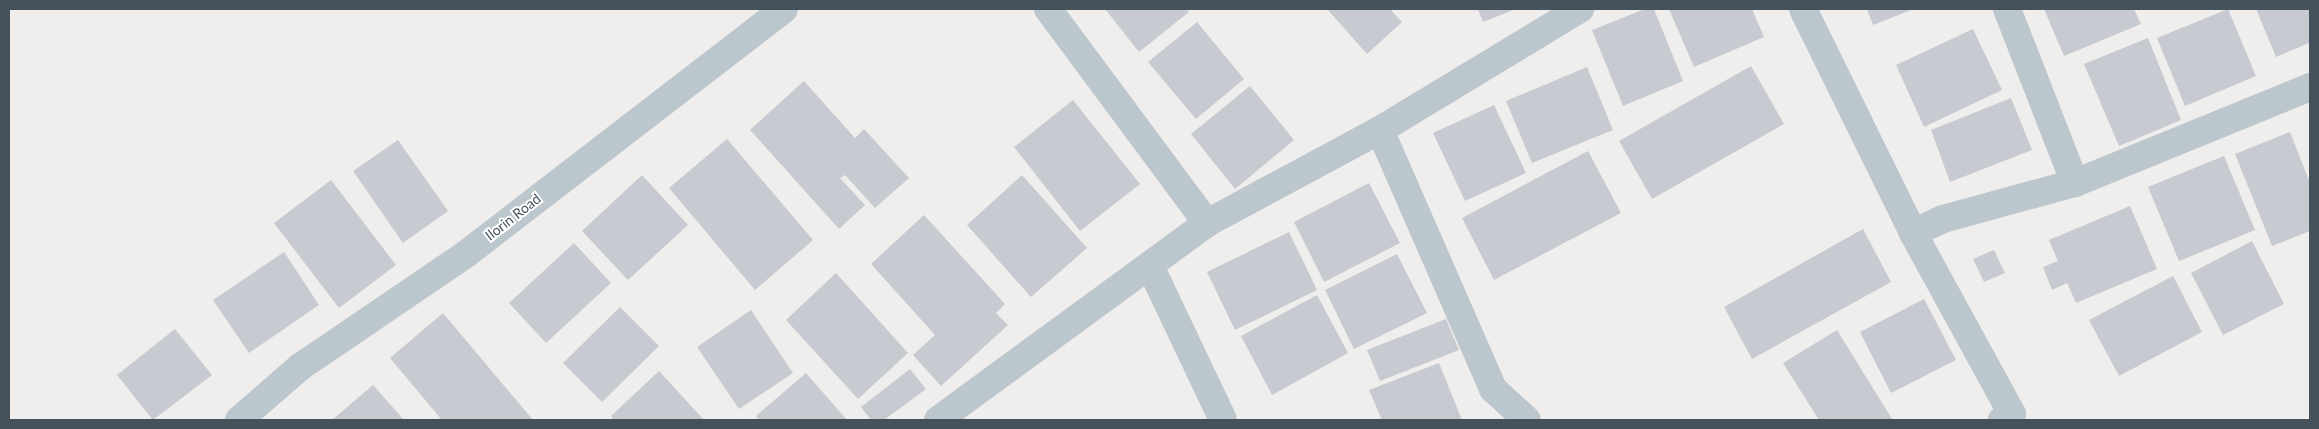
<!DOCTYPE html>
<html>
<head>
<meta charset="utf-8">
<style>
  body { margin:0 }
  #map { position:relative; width:2319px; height:429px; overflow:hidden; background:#f0eded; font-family:Lato,sans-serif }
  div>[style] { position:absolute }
  .building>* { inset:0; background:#c7cad0 }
  .minor>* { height:28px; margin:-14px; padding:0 14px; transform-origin:14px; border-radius:14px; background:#bbc6cd }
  span { translate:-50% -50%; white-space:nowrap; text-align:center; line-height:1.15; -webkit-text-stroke:4px #fff; paint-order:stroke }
  .street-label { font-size:14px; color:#45525b }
  .frame { position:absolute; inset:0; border:10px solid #45525b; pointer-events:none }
</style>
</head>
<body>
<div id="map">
  <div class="building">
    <i style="clip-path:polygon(1105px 9px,1186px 9px,1189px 12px,1139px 52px)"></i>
    <i style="clip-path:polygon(1327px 9px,1390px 9px,1402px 22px,1367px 54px)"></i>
    <i style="clip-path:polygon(1478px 9px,1516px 9px,1483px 22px)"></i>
    <i style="clip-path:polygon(1645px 9px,1654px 9px,1683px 81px,1623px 106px,1592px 30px)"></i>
    <i style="clip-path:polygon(1669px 9px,1752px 9px,1764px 37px,1694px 67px)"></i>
    <i style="clip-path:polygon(1867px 9px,1914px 9px,1873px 25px)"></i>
    <i style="clip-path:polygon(2044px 9px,2134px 9px,2141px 24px,2064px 56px)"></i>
    <i style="clip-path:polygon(2228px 9px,2256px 76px,2185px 106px,2157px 38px)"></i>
    <i style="clip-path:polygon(2256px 9px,2310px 9px,2310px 47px,2309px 43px,2276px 57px)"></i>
    <i style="clip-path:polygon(1197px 22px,1244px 79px,1196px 119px,1148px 62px)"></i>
    <i style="clip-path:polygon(1973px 29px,2002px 90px,1924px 127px,1896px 65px)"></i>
    <i style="clip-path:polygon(2148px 38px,2181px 120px,2119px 146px,2084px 64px)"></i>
    <i style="clip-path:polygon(1751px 66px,1784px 124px,1652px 199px,1619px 141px)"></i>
    <i style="clip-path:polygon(1587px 67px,1613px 130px,1532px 163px,1506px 101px)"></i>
    <i style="clip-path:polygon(804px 81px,855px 138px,864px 129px,909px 178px,875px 208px,845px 175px,840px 178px,865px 205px,839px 229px,750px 130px)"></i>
    <i style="clip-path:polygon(1250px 86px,1294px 140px,1235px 189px,1191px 134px)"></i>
    <i style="clip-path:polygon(2011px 98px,2032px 150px,1950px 182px,1931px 130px)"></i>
    <i style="clip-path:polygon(1073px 100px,1140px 184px,1080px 231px,1014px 147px)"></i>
    <i style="clip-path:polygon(1494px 105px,1526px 173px,1465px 201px,1433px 133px)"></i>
    <i style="clip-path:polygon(2290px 132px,2310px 183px,2310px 231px,2272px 246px,2235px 154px)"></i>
    <i style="clip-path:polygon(727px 139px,813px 240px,755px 290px,669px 188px)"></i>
    <i style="clip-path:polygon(398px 140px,448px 211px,403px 243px,353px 171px)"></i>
    <i style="clip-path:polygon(1588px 151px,1621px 213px,1494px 280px,1462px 218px)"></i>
    <i style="clip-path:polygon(2224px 156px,2255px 230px,2179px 261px,2148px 187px)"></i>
    <i style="clip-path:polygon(642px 175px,688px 225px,628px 280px,582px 231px)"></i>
    <i style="clip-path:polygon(1022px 175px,1087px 248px,1031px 297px,967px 225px)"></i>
    <i style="clip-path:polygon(331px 180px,396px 265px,339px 308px,274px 223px)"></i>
    <i style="clip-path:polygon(1369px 183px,1400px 243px,1324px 282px,1294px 222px)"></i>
    <i style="clip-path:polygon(2130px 206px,2157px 269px,2076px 303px,2067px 283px,2052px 290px,2043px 267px,2058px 261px,2049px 240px)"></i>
    <i style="clip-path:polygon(924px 215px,1005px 304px,996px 313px,1008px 325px,941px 386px,913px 355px,935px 335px,871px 264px)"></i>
    <i style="clip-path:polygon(1863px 229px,1891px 282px,1752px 359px,1724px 307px)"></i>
    <i style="clip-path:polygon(1289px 232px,1317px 290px,1235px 330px,1207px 272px)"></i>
    <i style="clip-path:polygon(2252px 241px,2284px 304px,2223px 335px,2191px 273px)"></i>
    <i style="clip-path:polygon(574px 243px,611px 283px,546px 343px,509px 303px)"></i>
    <i style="clip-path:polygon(1994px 250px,2005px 273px,1984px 282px,1973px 259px)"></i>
    <i style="clip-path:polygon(284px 252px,319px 305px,249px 353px,213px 300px)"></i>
    <i style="clip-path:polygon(1397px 254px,1427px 313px,1354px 349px,1325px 290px)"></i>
    <i style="clip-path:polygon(836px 273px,908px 353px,858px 399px,786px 320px)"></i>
    <i style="clip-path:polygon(2173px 276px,2202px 332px,2119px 376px,2089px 320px)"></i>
    <i style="clip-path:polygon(1317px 295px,1348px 353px,1272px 395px,1241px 336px)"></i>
    <i style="clip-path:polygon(1924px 299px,1956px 360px,1891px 393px,1860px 332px)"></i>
    <i style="clip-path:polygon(620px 307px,659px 346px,602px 402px,563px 363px)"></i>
    <i style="clip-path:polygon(751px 310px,793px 373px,739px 409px,697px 347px)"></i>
    <i style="clip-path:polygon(443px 313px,533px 420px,442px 420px,390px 358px)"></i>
    <i style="clip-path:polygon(1446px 319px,1459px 350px,1380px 381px,1367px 350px)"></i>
    <i style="clip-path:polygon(175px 329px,212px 375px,153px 420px,117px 375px)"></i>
    <i style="clip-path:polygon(1837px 330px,1892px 419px,1819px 420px,1783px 363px)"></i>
    <i style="clip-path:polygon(1439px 363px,1462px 420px,1382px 420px,1369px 390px)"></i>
    <i style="clip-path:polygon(910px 369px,926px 389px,884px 420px,871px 420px,861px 407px)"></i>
    <i style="clip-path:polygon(659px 371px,704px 420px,614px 420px,611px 416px)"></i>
    <i style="clip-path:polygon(806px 373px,847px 420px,759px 420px,756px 416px)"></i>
    <i style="clip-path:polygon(373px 385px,404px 420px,332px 420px)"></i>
  </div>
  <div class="minor">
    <i style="left:1048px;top:9px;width:267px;rotate:53.4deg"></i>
    <i style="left:1803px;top:9px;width:250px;rotate:63.8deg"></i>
    <i style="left:1913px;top:233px;width:206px;rotate:61.3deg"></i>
    <i style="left:2012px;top:414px;width:12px;rotate:149deg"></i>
    <i style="left:2007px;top:9px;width:187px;rotate:68.7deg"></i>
    <i style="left:1380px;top:130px;width:283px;rotate:66.4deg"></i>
    <i style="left:1493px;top:389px;width:46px;rotate:42.4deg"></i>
    <i style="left:1913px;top:233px;width:33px;rotate:-25deg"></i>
    <i style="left:1943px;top:219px;width:137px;rotate:-15.3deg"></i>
    <i style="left:2075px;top:183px;width:254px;rotate:-22.2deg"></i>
    <i style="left:1150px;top:266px;width:170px;rotate:64.6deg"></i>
    <i style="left:239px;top:420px;width:81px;rotate:-41deg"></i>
    <i style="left:300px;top:367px;width:201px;rotate:-34.2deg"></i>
    <i style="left:466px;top:254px;width:401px;rotate:-37.6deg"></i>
    <i style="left:938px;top:420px;width:333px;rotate:-36.2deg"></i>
    <i style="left:1207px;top:223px;width:196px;rotate:-28.3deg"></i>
    <i style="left:1380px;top:130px;width:234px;rotate:-31.2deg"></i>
  </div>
  <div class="street-label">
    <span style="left:513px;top:217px;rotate:-38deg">Ilorin Road</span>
  </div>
  <div class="frame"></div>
</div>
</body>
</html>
